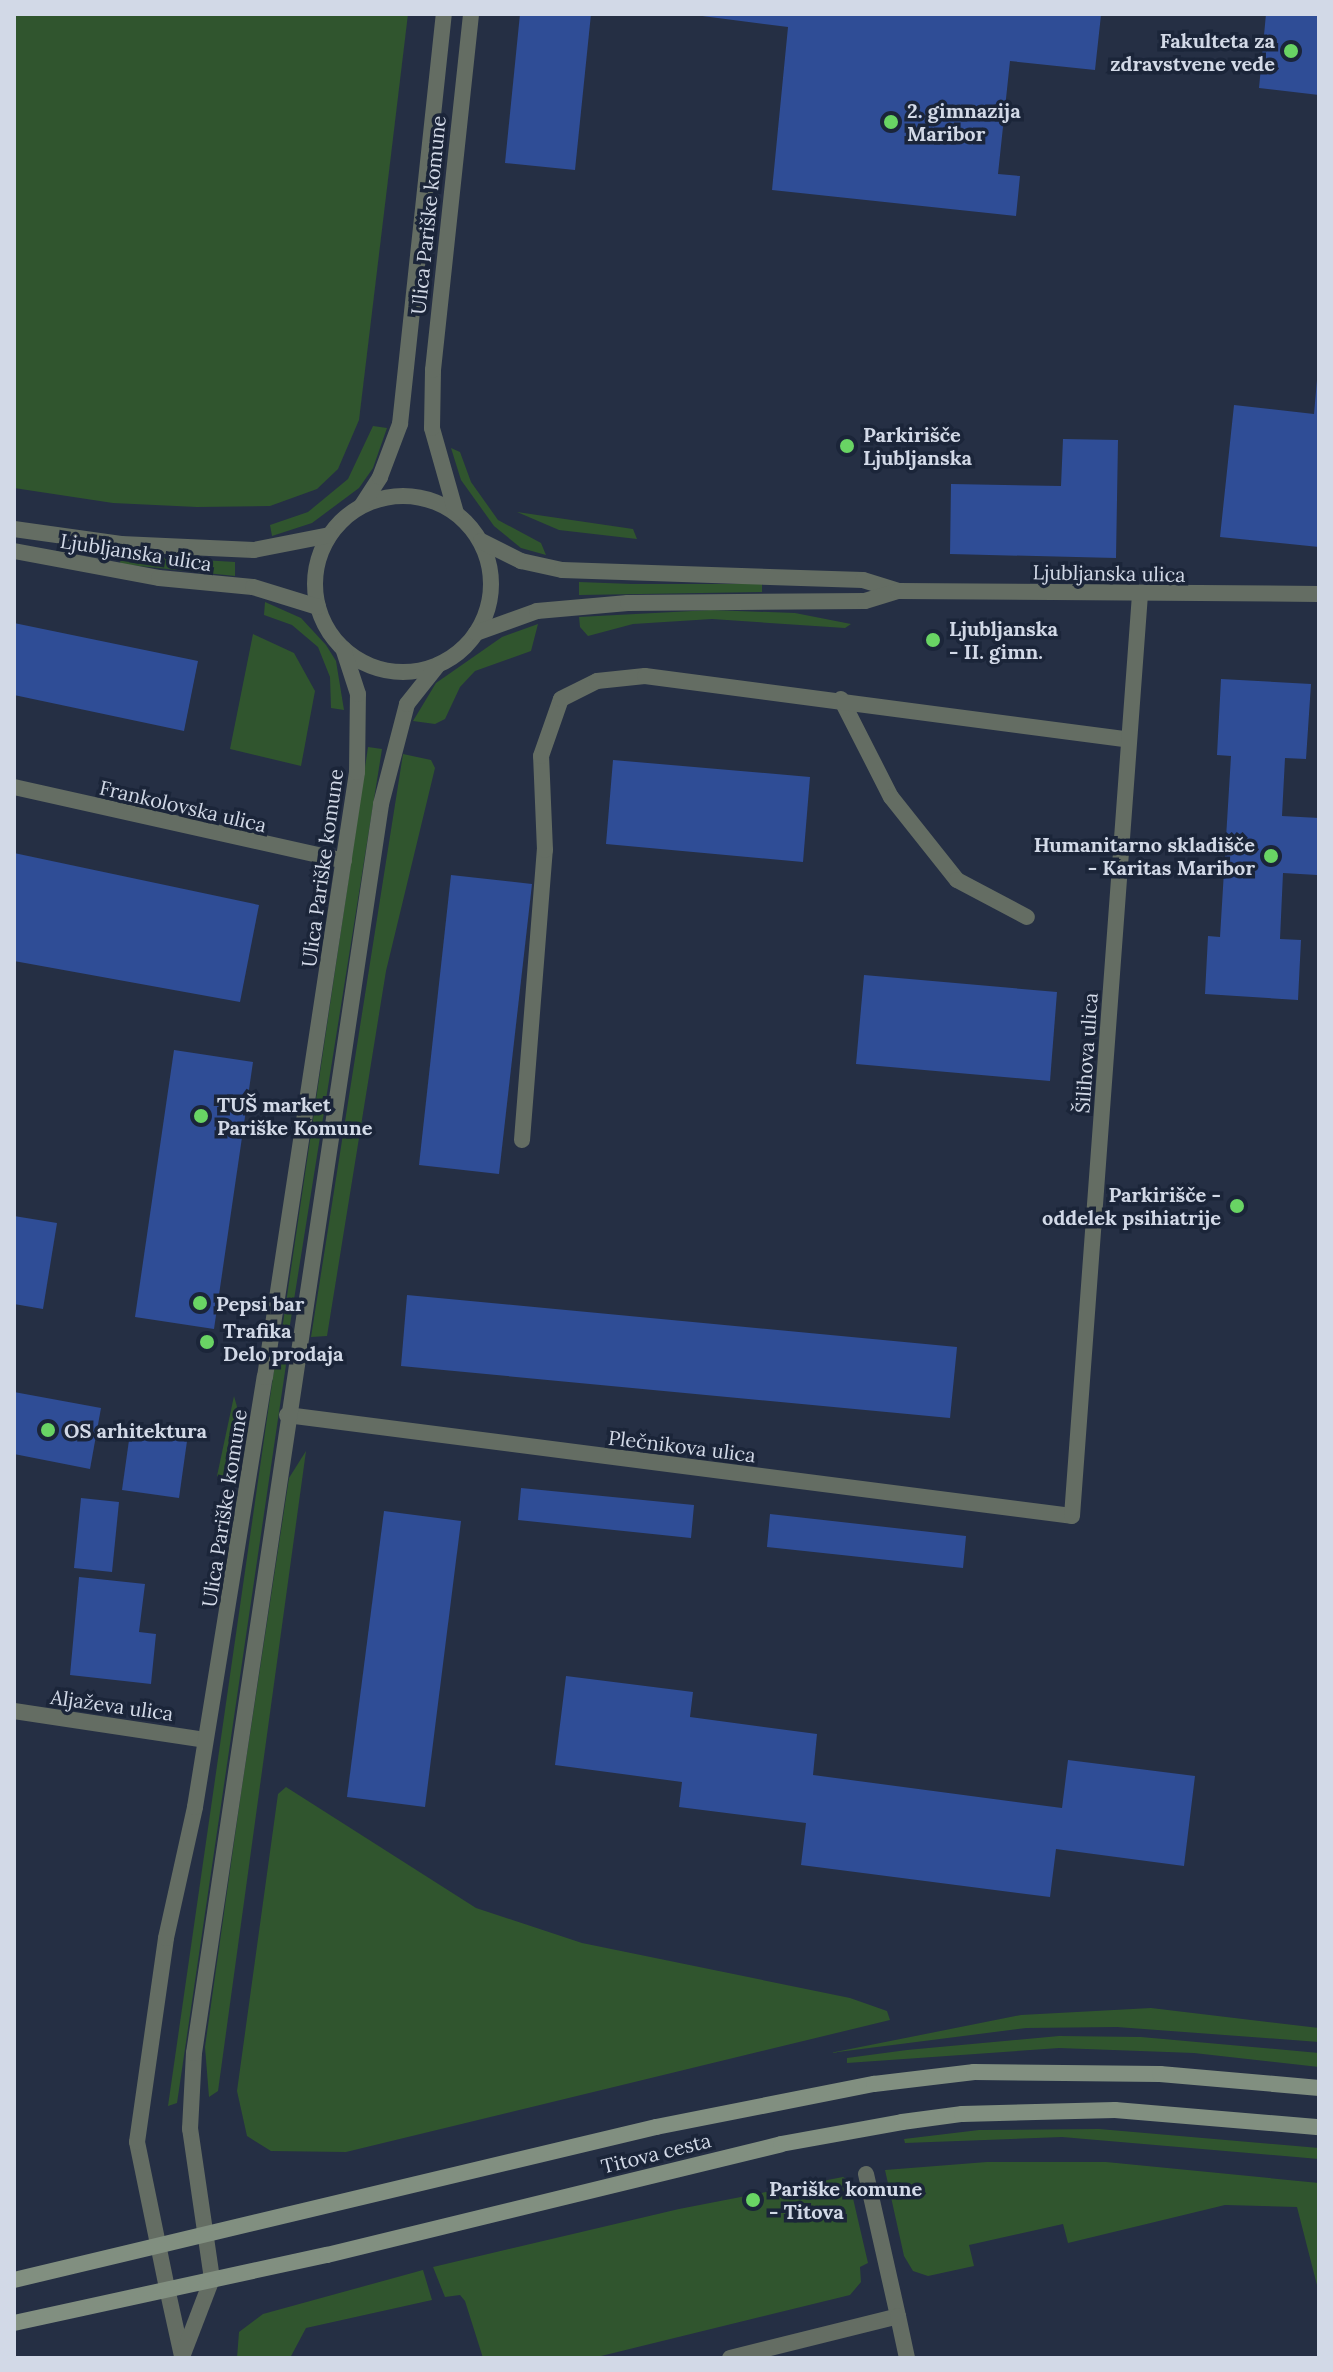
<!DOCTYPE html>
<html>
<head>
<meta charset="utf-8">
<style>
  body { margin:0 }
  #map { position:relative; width:1333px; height:2372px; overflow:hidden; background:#252f44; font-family:Lora,serif }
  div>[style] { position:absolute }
  .green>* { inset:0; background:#30552e }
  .building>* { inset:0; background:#2f4d96 }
  .service>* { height:16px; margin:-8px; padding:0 8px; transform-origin:8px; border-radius:8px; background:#646d63 }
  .minor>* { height:16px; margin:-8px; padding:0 8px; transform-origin:8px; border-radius:8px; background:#646d63 }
  .tertiary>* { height:16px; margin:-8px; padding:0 8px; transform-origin:8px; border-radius:8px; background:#646d63 }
  .tertiary>.ring { margin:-8px; padding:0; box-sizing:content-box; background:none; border:16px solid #646d63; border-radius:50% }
  .secondary>* { height:16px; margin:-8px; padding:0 8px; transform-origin:8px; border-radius:8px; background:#818f80 }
  .dots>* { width:22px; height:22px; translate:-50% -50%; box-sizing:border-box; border:4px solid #1b2539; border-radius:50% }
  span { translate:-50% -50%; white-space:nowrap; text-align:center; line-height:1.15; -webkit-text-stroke:7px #1b2539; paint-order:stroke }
  .poi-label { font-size:20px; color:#d2d9e7; font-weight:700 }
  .right { translate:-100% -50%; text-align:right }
  .left { translate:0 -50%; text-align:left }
  .street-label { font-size:20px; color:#d2d9e7 }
  .frame { position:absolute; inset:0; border:16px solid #d2d9e7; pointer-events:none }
</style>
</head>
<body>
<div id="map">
  <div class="green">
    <i style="clip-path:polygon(14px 14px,408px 14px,359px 420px,338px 469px,317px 489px,270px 506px,197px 507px,113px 503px,14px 488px)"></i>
    <i style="clip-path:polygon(373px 426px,387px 428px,373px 468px,359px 488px,312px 523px,272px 536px,270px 525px,308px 512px,348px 479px)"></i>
    <i style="clip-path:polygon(451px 448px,460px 452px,471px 482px,498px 520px,541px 543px,546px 555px,521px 548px,494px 526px,461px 480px)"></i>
    <i style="clip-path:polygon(517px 512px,633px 529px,637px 539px,559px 530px)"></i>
    <i style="clip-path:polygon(121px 555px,235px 562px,235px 576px,120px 564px)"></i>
    <i style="clip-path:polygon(579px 582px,632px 584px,762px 584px,762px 592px,579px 595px)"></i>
    <i style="clip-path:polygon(265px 602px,301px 618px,326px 645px,336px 661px,344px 710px,331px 708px,330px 677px,318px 647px,292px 625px,264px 615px)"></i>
    <i style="clip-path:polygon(711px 610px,795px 613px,851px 624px,845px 628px,712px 619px,633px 624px,588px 636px,580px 627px,579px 617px)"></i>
    <i style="clip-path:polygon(538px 624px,531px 651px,475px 671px,460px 687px,445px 719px,435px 724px,413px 721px,436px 683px,502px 637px)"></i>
    <i style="clip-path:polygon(253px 634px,294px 653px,315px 691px,301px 766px,230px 749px)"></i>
    <i style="clip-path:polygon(368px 747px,382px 749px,289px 1331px,282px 1330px)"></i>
    <i style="clip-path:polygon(403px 754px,431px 760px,435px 768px,386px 971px,327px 1336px,311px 1337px)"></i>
    <i style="clip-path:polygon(276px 1356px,287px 1358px,177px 2103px,168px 2106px)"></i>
    <i style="clip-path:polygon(234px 1396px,244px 1432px,234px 1473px,224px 1481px,217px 1476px)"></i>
    <i style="clip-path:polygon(306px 1451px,218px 2091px,209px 2097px,205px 2047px,241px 1793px,289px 1478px)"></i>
    <i style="clip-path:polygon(286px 1787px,476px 1908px,582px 1943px,850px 1998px,887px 2011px,890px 2020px,346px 2152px,271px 2151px,247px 2136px,237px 2091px,278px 1794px)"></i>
    <i style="clip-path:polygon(1151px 2008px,1319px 2028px,1319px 2042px,1117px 2027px,1026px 2028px,830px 2053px,1021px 2015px)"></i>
    <i style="clip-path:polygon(1059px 2036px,1141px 2037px,1319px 2053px,1319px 2067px,1194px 2053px,1059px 2048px,847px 2063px,847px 2058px,907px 2050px)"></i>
    <i style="clip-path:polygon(1099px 2129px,1319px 2148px,1319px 2159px,1062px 2137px,905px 2143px,904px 2139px,979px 2130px)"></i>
    <i style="clip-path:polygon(987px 2162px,1106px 2162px,1319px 2183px,1319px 2293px,1297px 2207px,1225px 2205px,1068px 2243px,1063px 2224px,969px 2245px,974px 2266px,928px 2276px,913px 2271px,904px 2256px,885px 2170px)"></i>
    <i style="clip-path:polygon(843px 2177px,849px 2181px,868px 2263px,860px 2267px,861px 2282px,850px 2295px,593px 2358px,483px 2358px,465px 2301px,460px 2295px,445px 2297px,433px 2267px,679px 2209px)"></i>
    <i style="clip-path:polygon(423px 2270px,432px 2300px,306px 2328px,290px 2358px,237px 2358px,239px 2332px,263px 2314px)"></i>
  </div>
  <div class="building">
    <i style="clip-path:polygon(520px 14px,591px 14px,575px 170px,505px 163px)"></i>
    <i style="clip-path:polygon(687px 14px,1093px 14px,1101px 15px,1095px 70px,1010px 61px,998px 174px,1020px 176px,1016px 216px,772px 190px,788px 27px)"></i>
    <i style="clip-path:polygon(1266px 14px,1319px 14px,1319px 95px,1259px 88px)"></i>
    <i style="clip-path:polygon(1317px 380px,1319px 547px,1220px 537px,1234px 405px,1314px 414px)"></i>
    <i style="clip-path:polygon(1063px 439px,1118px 440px,1116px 558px,950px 554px,951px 484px,1061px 486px)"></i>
    <i style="clip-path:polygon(14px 623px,198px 661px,184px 731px,14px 695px)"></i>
    <i style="clip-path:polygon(1221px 679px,1311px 684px,1306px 759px,1285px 758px,1282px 816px,1319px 818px,1317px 875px,1283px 873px,1280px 939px,1301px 940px,1298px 1000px,1205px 994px,1208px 936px,1220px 937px,1231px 756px,1217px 755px)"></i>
    <i style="clip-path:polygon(613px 760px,810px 777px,803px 862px,606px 844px)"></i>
    <i style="clip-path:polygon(14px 853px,259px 905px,240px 1002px,14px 961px)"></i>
    <i style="clip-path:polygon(451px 875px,532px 884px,499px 1174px,419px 1165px)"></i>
    <i style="clip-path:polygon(864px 975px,1057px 992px,1050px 1081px,856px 1064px)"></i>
    <i style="clip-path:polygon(174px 1050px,253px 1062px,214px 1329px,135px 1317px)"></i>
    <i style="clip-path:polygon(14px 1216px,57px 1223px,43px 1309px,14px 1304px)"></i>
    <i style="clip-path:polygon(407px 1295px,957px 1347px,950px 1418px,401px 1366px)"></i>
    <i style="clip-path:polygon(14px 1392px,101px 1408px,90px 1469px,14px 1454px)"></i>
    <i style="clip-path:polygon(130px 1433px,187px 1441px,179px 1498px,122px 1490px)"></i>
    <i style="clip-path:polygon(521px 1488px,694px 1505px,691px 1538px,518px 1520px)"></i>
    <i style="clip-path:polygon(81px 1498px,119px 1502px,112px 1572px,74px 1568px)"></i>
    <i style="clip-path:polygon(384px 1511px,461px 1521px,425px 1807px,347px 1797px)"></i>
    <i style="clip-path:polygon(770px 1514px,966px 1536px,963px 1568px,767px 1547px)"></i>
    <i style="clip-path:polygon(79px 1577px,145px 1584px,139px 1632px,156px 1634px,151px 1684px,70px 1675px)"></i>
    <i style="clip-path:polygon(566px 1676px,693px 1692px,690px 1717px,817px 1734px,813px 1775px,1062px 1808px,1068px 1760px,1195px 1776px,1184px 1866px,1056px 1849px,1050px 1897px,801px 1865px,806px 1823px,679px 1807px,682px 1782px,555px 1765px)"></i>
  </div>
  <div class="service">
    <i style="left:841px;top:699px;width:110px;rotate:63deg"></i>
    <i style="left:891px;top:797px;width:106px;rotate:51.5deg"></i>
    <i style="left:957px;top:880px;width:79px;rotate:27.9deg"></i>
    <i style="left:522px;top:1140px;width:291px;rotate:-85.5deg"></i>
    <i style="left:545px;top:850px;width:94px;rotate:-92.4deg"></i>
    <i style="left:541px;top:756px;width:60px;rotate:-70.7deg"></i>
    <i style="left:561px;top:699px;width:40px;rotate:-26.6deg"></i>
    <i style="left:597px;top:681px;width:48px;rotate:-5.9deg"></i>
    <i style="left:645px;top:676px;width:485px;rotate:7.5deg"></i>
  </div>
  <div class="minor">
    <i style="left:14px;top:787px;width:338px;rotate:12.6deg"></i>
    <i style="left:287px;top:1415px;width:791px;rotate:7.33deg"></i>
    <i style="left:1072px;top:1516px;width:925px;rotate:-85.78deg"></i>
    <i style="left:14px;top:1711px;width:193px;rotate:8.6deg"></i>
    <i style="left:866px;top:2174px;width:146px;rotate:77.3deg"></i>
    <i style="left:167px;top:2288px;width:70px;rotate:77.6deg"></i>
    <i style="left:182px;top:2357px;width:84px;rotate:-69deg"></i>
    <i style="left:730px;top:2358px;width:173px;rotate:-14deg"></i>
    <i style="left:898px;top:2316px;width:43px;rotate:77.9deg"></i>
  </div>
  <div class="tertiary">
    <i class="ring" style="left:315px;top:496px;width:160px;height:160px"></i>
    <i style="left:362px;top:505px;width:33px;rotate:-57deg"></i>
    <i style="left:380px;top:477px;width:57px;rotate:-69.3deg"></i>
    <i style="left:400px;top:424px;width:412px;rotate:-83.9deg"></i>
    <i style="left:456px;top:513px;width:88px;rotate:-105.8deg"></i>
    <i style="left:432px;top:428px;width:58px;rotate:-89deg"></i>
    <i style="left:433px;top:370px;width:358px;rotate:-83.9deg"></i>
    <i style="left:14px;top:529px;width:108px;rotate:8deg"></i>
    <i style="left:121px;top:544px;width:133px;rotate:2.6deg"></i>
    <i style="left:254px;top:550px;width:77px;rotate:-11.2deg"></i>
    <i style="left:481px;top:541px;width:45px;rotate:26.6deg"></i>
    <i style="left:521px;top:561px;width:42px;rotate:12.4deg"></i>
    <i style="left:562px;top:570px;width:301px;rotate:1.9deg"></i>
    <i style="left:863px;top:580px;width:37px;rotate:17deg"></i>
    <i style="left:14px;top:551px;width:147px;rotate:10.5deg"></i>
    <i style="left:159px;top:578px;width:94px;rotate:5.5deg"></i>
    <i style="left:253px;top:587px;width:68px;rotate:17.1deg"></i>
    <i style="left:476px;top:633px;width:65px;rotate:-19.8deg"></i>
    <i style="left:537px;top:611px;width:91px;rotate:-5deg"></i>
    <i style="left:628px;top:603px;width:237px;rotate:-0.5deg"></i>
    <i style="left:865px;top:601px;width:34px;rotate:-17deg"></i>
    <i style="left:898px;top:591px;width:421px;rotate:0.4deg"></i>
    <i style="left:212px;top:2279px;width:152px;rotate:-98.3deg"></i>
    <i style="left:190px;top:2129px;width:76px;rotate:-87deg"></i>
    <i style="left:194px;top:2053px;width:1263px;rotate:-81.48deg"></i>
    <i style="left:381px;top:804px;width:103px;rotate:-75.4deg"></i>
    <i style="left:407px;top:704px;width:50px;rotate:-51.5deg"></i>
    <i style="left:167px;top:2288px;width:149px;rotate:-101.6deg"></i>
    <i style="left:137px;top:2142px;width:206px;rotate:-81.9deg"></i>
    <i style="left:166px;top:1938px;width:134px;rotate:-77.5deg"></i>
    <i style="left:195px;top:1807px;width:436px;rotate:-80.8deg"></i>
    <i style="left:265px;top:1377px;width:612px;rotate:-81.35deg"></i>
    <i style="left:357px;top:772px;width:78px;rotate:-89.3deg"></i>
    <i style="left:358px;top:694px;width:48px;rotate:-108.1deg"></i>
  </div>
  <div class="secondary">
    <i style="left:14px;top:2280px;width:660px;rotate:-13.4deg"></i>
    <i style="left:656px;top:2127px;width:222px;rotate:-11.2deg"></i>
    <i style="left:874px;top:2084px;width:101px;rotate:-6.8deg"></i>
    <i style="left:974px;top:2072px;width:186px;rotate:0.6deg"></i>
    <i style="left:1160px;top:2074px;width:160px;rotate:5deg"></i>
    <i style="left:14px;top:2323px;width:320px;rotate:-12.3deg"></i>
    <i style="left:327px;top:2255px;width:467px;rotate:-13.7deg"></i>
    <i style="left:781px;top:2144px;width:123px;rotate:-10.3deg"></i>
    <i style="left:902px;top:2122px;width:61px;rotate:-7.6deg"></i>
    <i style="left:962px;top:2114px;width:153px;rotate:-1.5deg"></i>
    <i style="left:1115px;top:2110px;width:205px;rotate:4.8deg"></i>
  </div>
  <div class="dots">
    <i style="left:1291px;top:51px;background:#69d464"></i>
    <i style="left:891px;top:122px;background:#69d464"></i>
    <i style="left:847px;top:446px;background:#69d464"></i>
    <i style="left:933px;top:640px;background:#69d464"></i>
    <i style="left:1271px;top:856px;background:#69d464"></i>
    <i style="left:201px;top:1116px;background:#69d464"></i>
    <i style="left:1237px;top:1206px;background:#69d464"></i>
    <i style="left:200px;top:1303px;background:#69d464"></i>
    <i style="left:207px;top:1342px;background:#69d464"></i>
    <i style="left:48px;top:1430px;background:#69d464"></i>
    <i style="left:753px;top:2200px;background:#69d464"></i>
  </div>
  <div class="poi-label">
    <span class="right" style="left:1275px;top:52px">Fakulteta za<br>zdravstvene vede</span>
    <span class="left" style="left:907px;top:122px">2. gimnazija<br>Maribor</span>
    <span class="left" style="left:863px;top:446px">Parkirišče<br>Ljubljanska</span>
    <span class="left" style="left:949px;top:640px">Ljubljanska<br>- II. gimn.</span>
    <span class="right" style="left:1255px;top:856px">Humanitarno skladišče<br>- Karitas Maribor</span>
    <span class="left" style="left:217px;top:1116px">TUŠ market<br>Pariške Komune</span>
    <span class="right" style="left:1221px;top:1206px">Parkirišče -<br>oddelek psihiatrije</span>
    <span class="left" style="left:216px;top:1303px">Pepsi bar</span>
    <span class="left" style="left:223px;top:1342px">Trafika<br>Delo prodaja</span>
    <span class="left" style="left:64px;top:1430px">OS arhitektura</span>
    <span class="left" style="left:769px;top:2200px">Pariške komune<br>- Titova</span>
  </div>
  <div class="street-label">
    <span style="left:428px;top:215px;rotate:-84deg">Ulica Pariške komune</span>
    <span style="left:136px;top:552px;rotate:9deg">Ljubljanska ulica</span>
    <span style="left:1109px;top:573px;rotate:1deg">Ljubljanska ulica</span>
    <span style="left:183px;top:806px;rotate:13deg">Frankolovska ulica</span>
    <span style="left:322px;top:868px;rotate:-82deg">Ulica Pariške komune</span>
    <span style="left:1086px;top:1053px;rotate:-86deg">Šilihova ulica</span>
    <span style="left:682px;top:1446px;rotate:7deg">Plečnikova ulica</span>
    <span style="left:224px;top:1508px;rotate:-81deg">Ulica Pariške komune</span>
    <span style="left:112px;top:1705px;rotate:8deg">Aljaževa ulica</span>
    <span style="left:656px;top:2153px;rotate:-14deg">Titova cesta</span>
  </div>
  <div class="frame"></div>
</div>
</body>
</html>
